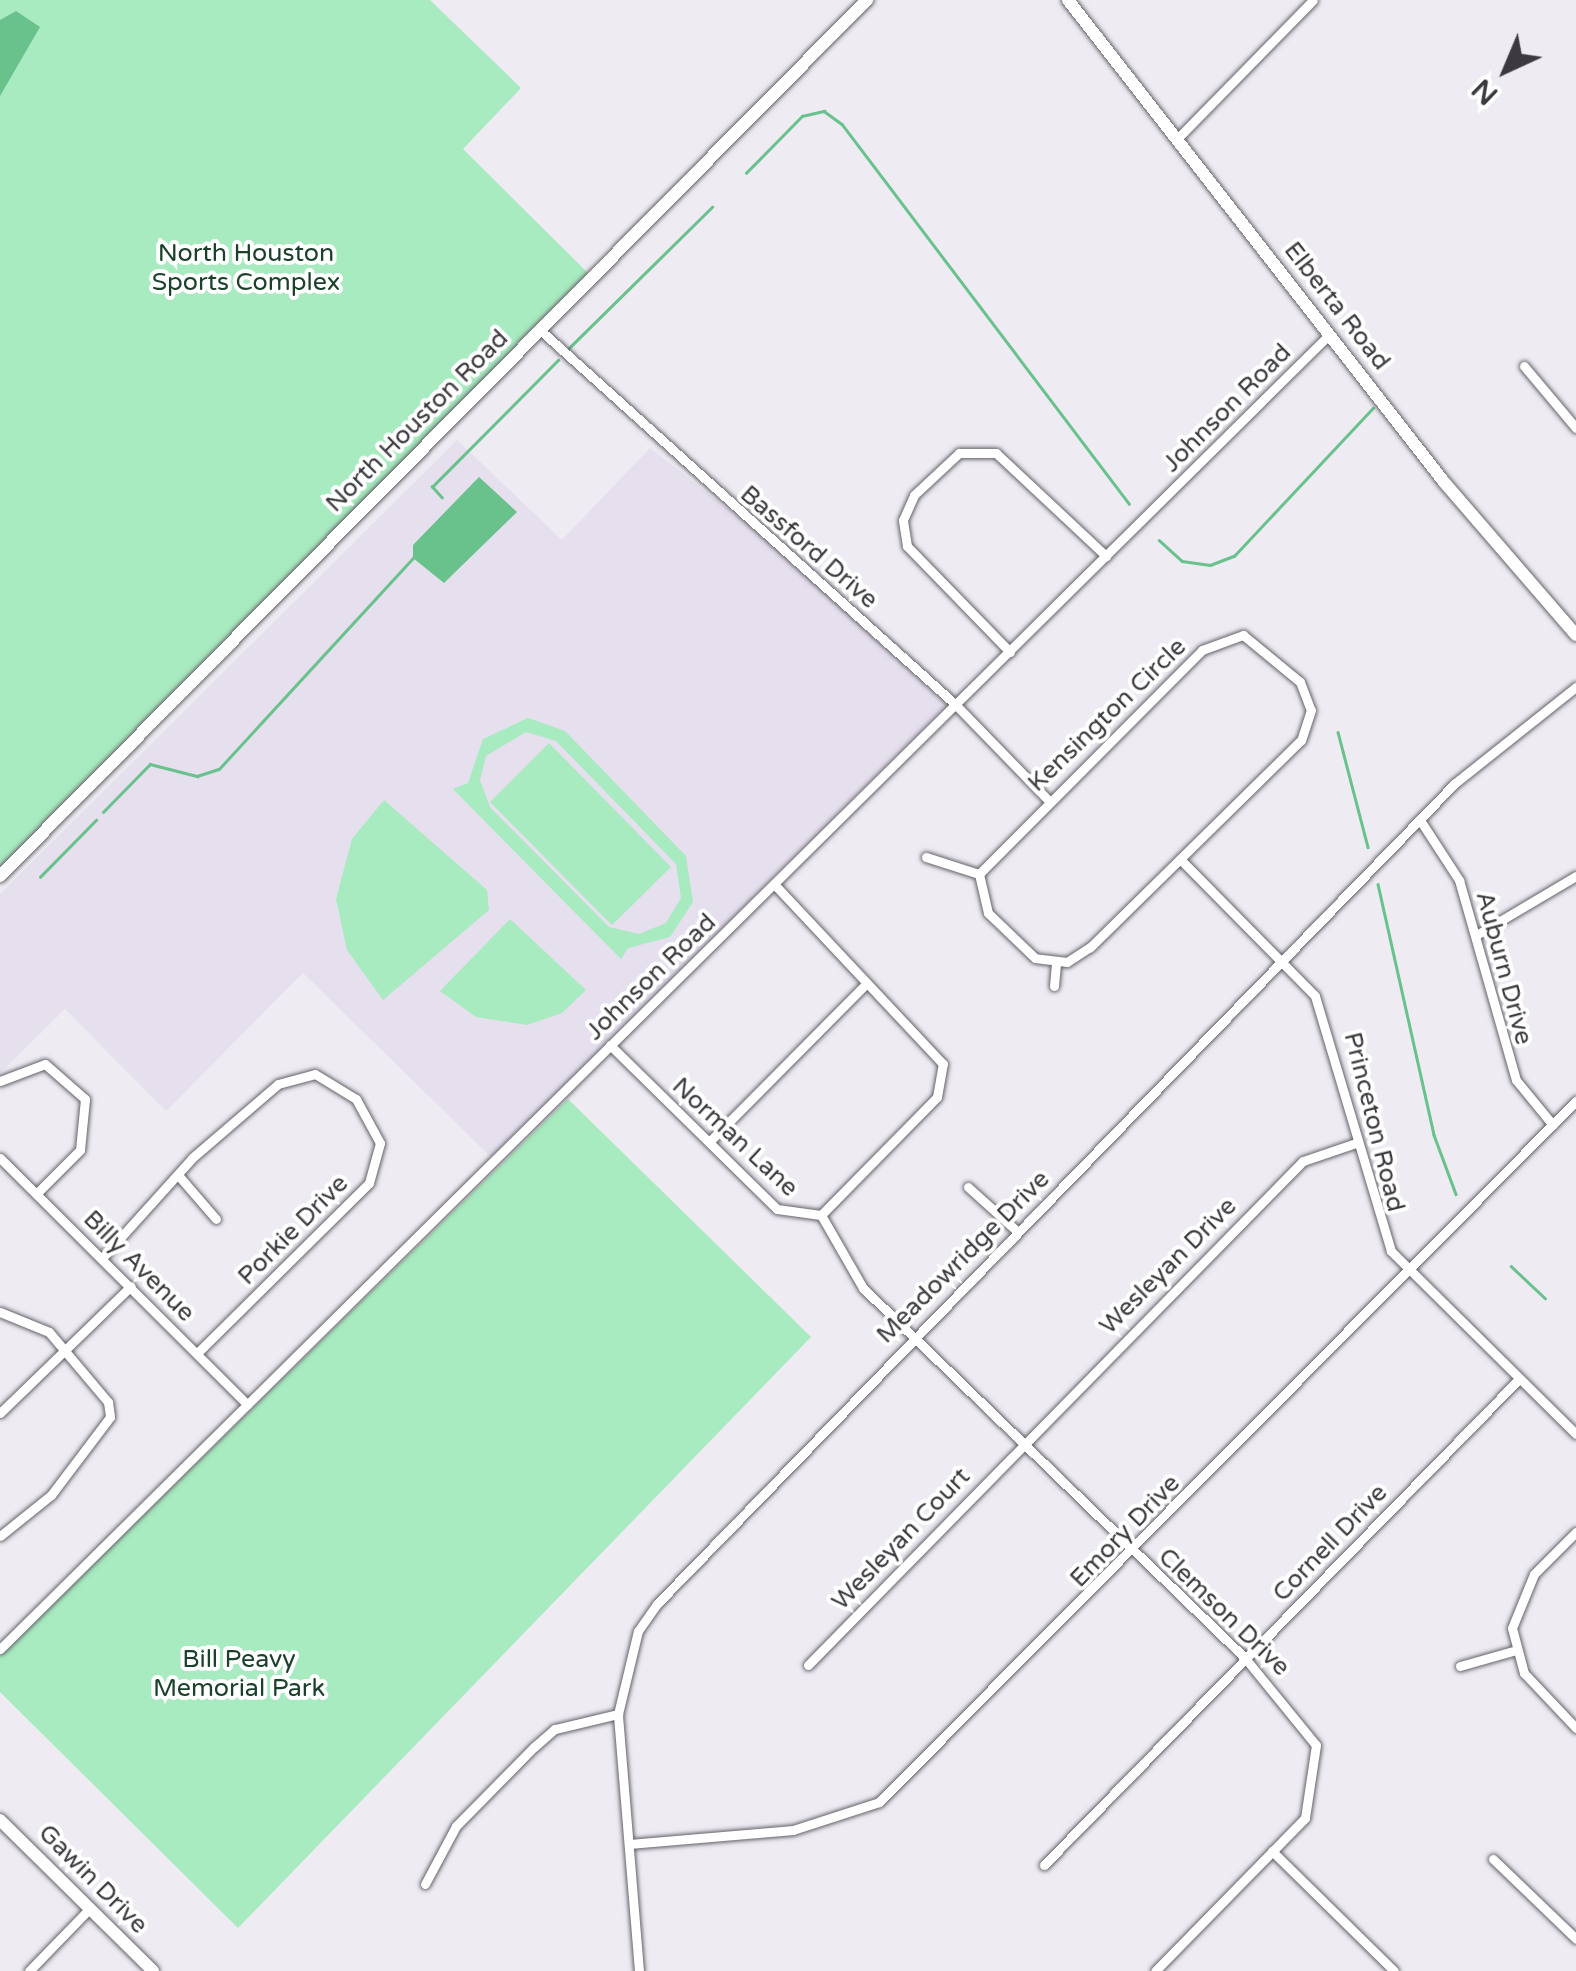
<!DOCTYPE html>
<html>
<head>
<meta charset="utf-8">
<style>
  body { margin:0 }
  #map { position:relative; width:1576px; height:1971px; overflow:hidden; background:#eeebf3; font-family:"Varela Round",sans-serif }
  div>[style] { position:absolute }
  .built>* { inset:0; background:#e5dfee }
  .green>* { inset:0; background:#a8ebc0 }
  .water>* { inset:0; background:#69c18c }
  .stream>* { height:2.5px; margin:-1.25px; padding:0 1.25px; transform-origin:1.25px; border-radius:1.25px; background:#69c18c }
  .roads { filter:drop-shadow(0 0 2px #656269) drop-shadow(0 0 2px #656269) }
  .street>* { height:9px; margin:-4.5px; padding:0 4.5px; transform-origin:4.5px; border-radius:4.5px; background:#fff }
  .secondary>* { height:12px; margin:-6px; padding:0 6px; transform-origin:6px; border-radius:6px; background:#fff }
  span { translate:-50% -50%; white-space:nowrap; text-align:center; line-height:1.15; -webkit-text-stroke:8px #fff; paint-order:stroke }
  .park-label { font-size:25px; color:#1b412b }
  .street-label { font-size:25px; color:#3c3a3e }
  .north { position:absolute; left:1456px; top:20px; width:100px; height:100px; -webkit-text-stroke:8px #fff; paint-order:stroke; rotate:224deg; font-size:28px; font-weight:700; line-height:40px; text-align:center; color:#3c3a3e }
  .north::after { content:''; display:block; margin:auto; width:35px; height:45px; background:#3c3a3e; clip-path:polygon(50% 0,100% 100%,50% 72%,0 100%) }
</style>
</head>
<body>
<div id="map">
  <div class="built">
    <i style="clip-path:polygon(457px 440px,562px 540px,650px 448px,773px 544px,946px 705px,491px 1157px,303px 973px,166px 1111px,65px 1009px,0 1073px,0 894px)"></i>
  </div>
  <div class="green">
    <i style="clip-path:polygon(0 0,430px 0,521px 88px,463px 149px,591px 276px,0 872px)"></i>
    <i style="clip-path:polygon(evenodd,528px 718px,565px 731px,686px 856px,693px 902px,670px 937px,628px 948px,621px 959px,453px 789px,468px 783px,483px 739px,528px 718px,526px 732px,556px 741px,676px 864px,681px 898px,666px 923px,639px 934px,609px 927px,490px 807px,480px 780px,486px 756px,526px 732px)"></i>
    <i style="clip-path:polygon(549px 743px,671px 867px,612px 925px,490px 802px)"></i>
    <i style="clip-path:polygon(384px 800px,487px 890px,489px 910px,383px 1000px,347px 950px,336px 899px,352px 839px)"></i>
    <i style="clip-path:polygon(510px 919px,586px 990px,562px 1013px,527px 1025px,476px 1017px,440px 991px)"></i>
    <i style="clip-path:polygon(568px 1099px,811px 1337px,238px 1928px,0 1692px,0 1656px)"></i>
  </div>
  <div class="water">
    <i style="clip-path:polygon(16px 11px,40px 27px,0 96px,0 20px)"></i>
    <i style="clip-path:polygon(479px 477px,517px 512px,444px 583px,413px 558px,413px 545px)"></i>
  </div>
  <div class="stream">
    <i style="left:746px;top:173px;width:80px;rotate:-45.5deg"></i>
    <i style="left:802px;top:116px;width:23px;rotate:-13deg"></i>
    <i style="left:824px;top:111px;width:22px;rotate:36deg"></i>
    <i style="left:842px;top:124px;width:476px;rotate:52.9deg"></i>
    <i style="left:569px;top:348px;width:201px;rotate:-44.6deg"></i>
    <i style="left:442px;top:498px;width:15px;rotate:-132deg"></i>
    <i style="left:432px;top:487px;width:179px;rotate:-45.2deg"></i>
    <i style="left:1159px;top:540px;width:31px;rotate:42deg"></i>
    <i style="left:1182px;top:561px;width:28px;rotate:8deg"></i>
    <i style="left:1210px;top:565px;width:26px;rotate:-21deg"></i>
    <i style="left:1234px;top:556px;width:203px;rotate:-46.8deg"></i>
    <i style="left:1338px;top:732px;width:119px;rotate:75.4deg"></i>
    <i style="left:103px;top:812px;width:67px;rotate:-45.6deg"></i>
    <i style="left:150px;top:764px;width:49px;rotate:14.3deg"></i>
    <i style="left:197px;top:776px;width:23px;rotate:-18deg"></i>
    <i style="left:219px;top:769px;width:287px;rotate:-47.4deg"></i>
    <i style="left:40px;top:877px;width:80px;rotate:-45.5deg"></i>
    <i style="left:1378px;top:884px;width:257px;rotate:77.4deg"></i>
    <i style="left:1434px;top:1135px;width:63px;rotate:69.6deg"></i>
    <i style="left:1511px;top:1266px;width:47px;rotate:43.3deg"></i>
  </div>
  <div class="roads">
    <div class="street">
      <i style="left:1177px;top:139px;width:194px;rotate:-45.6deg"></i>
      <i style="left:539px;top:329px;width:561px;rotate:42.04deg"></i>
      <i style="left:956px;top:705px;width:134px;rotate:45.9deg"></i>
      <i style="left:1524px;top:366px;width:81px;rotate:50deg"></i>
      <i style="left:1243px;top:635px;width:74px;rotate:39.5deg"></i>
      <i style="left:1300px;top:682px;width:30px;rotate:69deg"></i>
      <i style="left:1311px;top:710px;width:32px;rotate:108deg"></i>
      <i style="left:1301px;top:740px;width:296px;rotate:135.5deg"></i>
      <i style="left:1090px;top:947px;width:27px;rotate:147deg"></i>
      <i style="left:1067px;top:962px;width:32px;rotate:-173deg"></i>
      <i style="left:1035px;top:958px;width:65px;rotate:-136.2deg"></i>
      <i style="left:988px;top:913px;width:40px;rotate:-103deg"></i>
      <i style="left:979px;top:874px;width:316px;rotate:-45.1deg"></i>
      <i style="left:1202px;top:650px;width:44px;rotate:-20.1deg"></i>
      <i style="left:1010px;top:652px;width:148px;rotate:-134.2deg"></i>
      <i style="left:907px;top:546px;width:26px;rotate:-99deg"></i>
      <i style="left:903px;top:520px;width:27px;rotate:-66deg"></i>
      <i style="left:914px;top:495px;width:62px;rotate:-43deg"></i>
      <i style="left:959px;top:453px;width:37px"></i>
      <i style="left:996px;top:453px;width:151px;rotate:43.1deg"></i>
      <i style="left:1420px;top:820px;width:72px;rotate:57deg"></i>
      <i style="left:1459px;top:880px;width:208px;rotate:74.1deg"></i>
      <i style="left:1516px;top:1080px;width:58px;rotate:50.6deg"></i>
      <i style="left:926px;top:857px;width:56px;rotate:17.8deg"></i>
      <i style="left:1180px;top:859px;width:192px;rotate:45.4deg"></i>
      <i style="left:1315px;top:996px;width:266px;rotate:73.4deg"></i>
      <i style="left:1391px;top:1251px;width:260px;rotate:44.7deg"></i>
      <i style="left:1478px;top:934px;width:114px;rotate:-30.6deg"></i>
      <i style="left:1054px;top:986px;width:22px;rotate:-85deg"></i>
      <i style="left:610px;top:1045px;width:234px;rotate:44.5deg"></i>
      <i style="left:777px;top:1209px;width:44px;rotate:7.8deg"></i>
      <i style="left:821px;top:1215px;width:165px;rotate:-45.5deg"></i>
      <i style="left:937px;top:1097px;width:34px;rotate:-80deg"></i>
      <i style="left:943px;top:1064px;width:247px;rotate:-133.2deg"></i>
      <i style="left:0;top:1081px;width:48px;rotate:-20.7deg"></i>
      <i style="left:45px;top:1064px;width:53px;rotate:41.2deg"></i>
      <i style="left:85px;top:1099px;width:51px;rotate:95.6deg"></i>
      <i style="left:80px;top:1150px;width:59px;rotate:135deg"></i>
      <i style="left:709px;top:1142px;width:221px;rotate:-45.2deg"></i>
      <i style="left:0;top:1158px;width:349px;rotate:44.9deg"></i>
      <i style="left:178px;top:1175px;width:58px;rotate:49.2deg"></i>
      <i style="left:968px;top:1187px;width:67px;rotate:42deg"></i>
      <i style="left:821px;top:1215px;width:84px;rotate:60.1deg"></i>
      <i style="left:863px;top:1288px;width:532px;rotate:44.09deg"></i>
      <i style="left:1245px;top:1658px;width:112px;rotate:50.8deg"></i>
      <i style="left:1316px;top:1745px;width:74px;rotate:98.6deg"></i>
      <i style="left:1305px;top:1818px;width:214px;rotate:134.4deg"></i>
      <i style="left:103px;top:1257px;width:133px;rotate:-48deg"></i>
      <i style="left:192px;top:1158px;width:113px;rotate:-40.7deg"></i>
      <i style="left:278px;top:1084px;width:38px;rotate:-15deg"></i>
      <i style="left:315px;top:1074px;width:48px;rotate:31.4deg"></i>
      <i style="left:356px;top:1099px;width:50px;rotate:61.4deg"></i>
      <i style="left:380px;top:1143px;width:41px;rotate:105.4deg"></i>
      <i style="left:369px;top:1183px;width:242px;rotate:135.3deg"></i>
      <i style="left:0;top:1312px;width:53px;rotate:22.2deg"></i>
      <i style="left:49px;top:1332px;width:92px;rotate:49.9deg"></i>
      <i style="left:108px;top:1402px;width:15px;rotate:82deg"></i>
      <i style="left:110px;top:1417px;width:98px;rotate:127.1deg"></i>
      <i style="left:51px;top:1495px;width:65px;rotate:141.2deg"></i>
      <i style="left:0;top:1413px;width:182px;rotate:-44.1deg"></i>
      <i style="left:1576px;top:1532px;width:59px;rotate:135deg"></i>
      <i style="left:1534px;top:1574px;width:58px;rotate:112.2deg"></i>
      <i style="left:1512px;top:1628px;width:47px;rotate:75.1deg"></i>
      <i style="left:1524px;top:1673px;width:76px;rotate:46.6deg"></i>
      <i style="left:0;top:1649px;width:1870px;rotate:-44.68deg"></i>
      <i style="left:808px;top:1665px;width:706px;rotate:-45.52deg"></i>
      <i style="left:1303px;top:1161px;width:56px;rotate:-18.8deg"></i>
      <i style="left:1460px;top:1666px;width:55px;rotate:-15.8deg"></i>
      <i style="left:629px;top:1844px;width:165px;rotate:-4.9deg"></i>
      <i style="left:793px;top:1830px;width:90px;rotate:-18deg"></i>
      <i style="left:879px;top:1802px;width:989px;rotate:-45.16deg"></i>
      <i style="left:1272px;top:1851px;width:171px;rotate:44.5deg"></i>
      <i style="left:1493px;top:1859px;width:115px;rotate:43.9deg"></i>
      <i style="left:1044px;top:1865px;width:680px;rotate:-45.66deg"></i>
      <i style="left:425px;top:1884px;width:66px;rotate:-61.9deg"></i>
      <i style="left:456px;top:1826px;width:111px;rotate:-45.4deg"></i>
      <i style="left:534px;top:1747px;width:28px;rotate:-41deg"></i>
      <i style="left:555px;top:1729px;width:65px;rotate:-13.4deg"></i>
      <i style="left:29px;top:1971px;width:88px;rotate:-45.9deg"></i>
      <i style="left:639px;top:1971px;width:258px;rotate:-94.7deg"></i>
      <i style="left:618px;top:1714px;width:85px;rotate:-76.5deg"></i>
      <i style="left:638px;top:1631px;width:33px;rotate:-55deg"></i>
      <i style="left:657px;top:1604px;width:1144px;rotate:-45.81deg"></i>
      <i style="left:1454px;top:784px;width:156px;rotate:-38.5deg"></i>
    </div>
    <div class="secondary">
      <i style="left:1068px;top:0;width:611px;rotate:52.04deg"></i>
      <i style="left:1444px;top:482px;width:202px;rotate:49.2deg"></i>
      <i style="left:0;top:876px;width:1233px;rotate:-45.3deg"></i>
      <i style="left:0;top:1820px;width:215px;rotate:44.6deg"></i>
    </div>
  </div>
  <div class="park-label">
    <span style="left:246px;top:268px">North Houston<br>Sports Complex</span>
    <span style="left:239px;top:1674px">Bill Peavy<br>Memorial Park</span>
  </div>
  <div class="street-label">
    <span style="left:1337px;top:306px;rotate:52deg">Elberta Road</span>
    <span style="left:1227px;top:408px;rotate:-45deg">Johnson Road</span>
    <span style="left:417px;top:421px;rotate:-45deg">North Houston Road</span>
    <span style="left:809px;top:547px;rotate:41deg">Bassford Drive</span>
    <span style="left:1107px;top:715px;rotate:-44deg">Kensington Circle</span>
    <span style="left:1504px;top:968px;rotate:75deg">Auburn Drive</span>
    <span style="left:651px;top:977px;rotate:-44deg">Johnson Road</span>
    <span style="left:1374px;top:1122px;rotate:76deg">Princeton Road</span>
    <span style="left:735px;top:1137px;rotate:43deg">Norman Lane</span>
    <span style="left:293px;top:1230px;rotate:-45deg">Porkie Drive</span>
    <span style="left:963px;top:1257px;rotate:-45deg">Meadowridge Drive</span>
    <span style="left:139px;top:1266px;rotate:45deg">Billy Avenue</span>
    <span style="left:1168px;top:1266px;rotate:-45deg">Wesleyan Drive</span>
    <span style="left:1125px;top:1531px;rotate:-46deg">Emory Drive</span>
    <span style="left:901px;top:1539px;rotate:-46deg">Wesleyan Court</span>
    <span style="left:1330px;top:1543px;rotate:-46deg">Cornell Drive</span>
    <span style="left:1224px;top:1612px;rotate:44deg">Clemson Drive</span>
    <span style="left:93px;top:1879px;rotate:45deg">Gawin Drive</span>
  </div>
  <div class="north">N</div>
</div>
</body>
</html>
